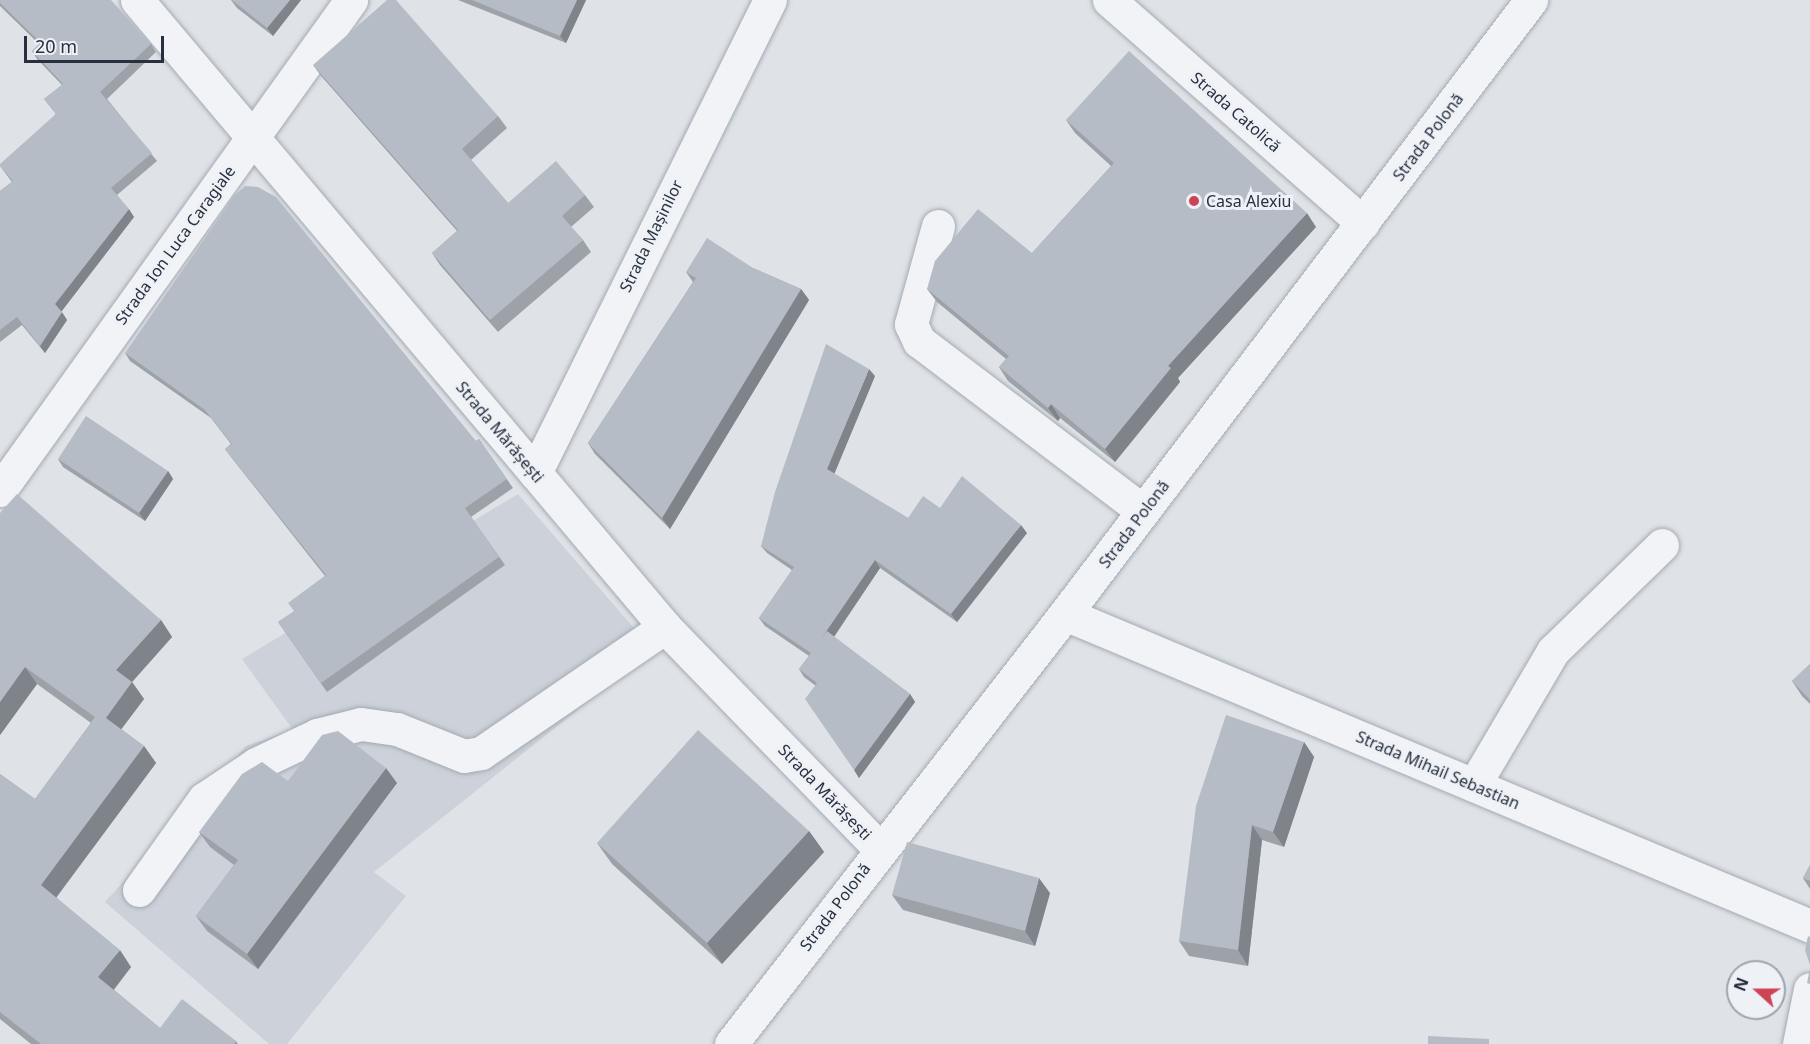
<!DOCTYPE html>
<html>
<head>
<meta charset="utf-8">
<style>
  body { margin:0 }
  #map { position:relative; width:1810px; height:1044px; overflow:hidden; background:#dfe3e8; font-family:"Noto Sans",sans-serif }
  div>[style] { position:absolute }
  .built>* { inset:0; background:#cdd2da }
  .roads { filter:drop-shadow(0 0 2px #a4aab2) drop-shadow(0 0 2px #a4aab2) }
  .minor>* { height:33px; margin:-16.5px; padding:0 16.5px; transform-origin:16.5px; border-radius:16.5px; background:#f2f3f7 }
  .wall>* { inset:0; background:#9da2a9 }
  .shaded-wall>* { inset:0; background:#7f848a }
  .building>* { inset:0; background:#b6bcc5 }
  .dots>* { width:16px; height:16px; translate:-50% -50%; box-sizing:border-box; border:3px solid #eef1f6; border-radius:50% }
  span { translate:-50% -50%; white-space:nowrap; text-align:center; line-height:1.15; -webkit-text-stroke:6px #eef1f6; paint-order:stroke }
  .street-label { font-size:16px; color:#28303f }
  .poi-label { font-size:16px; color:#28303f }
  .left { translate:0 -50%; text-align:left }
  .north { position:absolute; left:1726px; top:960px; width:60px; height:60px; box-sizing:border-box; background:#eef1f6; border:2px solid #9fa4ad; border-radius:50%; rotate:291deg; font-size:16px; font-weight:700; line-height:24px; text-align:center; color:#28303f }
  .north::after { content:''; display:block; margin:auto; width:21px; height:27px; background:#ce4457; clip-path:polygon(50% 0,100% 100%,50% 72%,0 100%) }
  .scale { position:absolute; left:24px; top:36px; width:140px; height:27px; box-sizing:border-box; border:3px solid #28303f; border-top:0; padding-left:8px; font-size:18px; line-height:21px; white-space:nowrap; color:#28303f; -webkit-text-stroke:4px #eef1f6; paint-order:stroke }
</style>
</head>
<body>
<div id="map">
  <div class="built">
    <i style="clip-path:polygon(518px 494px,653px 650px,374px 872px,406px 896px,287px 1044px,269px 1044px,105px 902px,246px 746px,293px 730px,242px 659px)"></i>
  </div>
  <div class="roads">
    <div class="minor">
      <i style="left:137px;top:0;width:820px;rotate:49.9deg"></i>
      <i style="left:665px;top:627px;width:309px;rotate:45.9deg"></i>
      <i style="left:1109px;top:0;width:338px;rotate:41.3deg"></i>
      <i style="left:938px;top:226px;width:102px;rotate:105.4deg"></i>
      <i style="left:911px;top:324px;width:19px;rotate:65deg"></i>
      <i style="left:919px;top:341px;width:281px;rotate:37.2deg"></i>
      <i style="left:535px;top:473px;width:528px;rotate:-63.58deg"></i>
      <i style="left:0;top:490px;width:603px;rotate:-54.38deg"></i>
      <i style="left:1065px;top:614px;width:808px;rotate:22.72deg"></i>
      <i style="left:1474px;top:785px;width:156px;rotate:-59.5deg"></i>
      <i style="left:1553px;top:651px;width:152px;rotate:-44.2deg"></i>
      <i style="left:139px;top:890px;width:112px;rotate:-54.5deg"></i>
      <i style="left:204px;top:799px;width:63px;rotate:-33.9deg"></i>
      <i style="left:256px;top:764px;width:68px;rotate:-25.4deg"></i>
      <i style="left:317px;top:735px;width:45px;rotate:-14deg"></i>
      <i style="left:361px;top:724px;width:36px;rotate:8deg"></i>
      <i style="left:397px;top:729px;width:72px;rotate:21.9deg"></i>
      <i style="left:464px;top:756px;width:17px;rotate:-10deg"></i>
      <i style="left:481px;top:753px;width:223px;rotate:-34.4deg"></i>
      <i style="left:731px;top:1044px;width:544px;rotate:-52.16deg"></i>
      <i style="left:1065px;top:614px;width:771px;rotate:-52.8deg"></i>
      <i style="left:1799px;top:1044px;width:56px;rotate:-78.7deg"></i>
    </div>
  </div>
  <div class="wall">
    <i style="clip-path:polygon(0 0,151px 44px,156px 52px,107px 99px,157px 161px,117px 195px,134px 217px,61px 312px,67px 320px,45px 353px,22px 325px,0 342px,0 191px,12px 182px,0 166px,56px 114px,44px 99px,62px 85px,37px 59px,32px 51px,39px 44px,0 6px)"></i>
    <i style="clip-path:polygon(231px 0,301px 0,273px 36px,237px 8px)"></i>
    <i style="clip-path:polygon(458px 0,586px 0,566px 43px)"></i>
    <i style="clip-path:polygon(313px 65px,498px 116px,507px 128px,471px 160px,508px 203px,585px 195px,594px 207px,571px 227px,583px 240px,591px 252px,498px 332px,440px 265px,432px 253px,457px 231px,322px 77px)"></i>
    <i style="clip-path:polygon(1066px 120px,1316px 227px,1178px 378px,1180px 382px,1115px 462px,1060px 418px,1058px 421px,1008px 381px,999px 367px,1006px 359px,937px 302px,927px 289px,1032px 253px,1111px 166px,1075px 133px)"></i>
    <i style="clip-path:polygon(753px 268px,801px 289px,809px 300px,670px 529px,595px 454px,588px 443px,693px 282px,686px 272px)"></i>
    <i style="clip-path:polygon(125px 353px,476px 441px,479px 439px,513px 488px,471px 517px,505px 565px,327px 692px,278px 622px,294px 612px,325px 576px,231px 457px,225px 449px,231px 444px,211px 418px,130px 361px)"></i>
    <i style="clip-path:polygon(875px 376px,834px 474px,908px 518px,940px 508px,1027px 533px,957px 622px,880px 568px,834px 637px,910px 694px,915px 702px,859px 778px,816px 686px,804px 677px,799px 669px,809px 656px,765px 626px,759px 618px,792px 570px,767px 553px,761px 546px)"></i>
    <i style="clip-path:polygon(58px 459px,168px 471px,173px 479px,145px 521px,63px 467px)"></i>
    <i style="clip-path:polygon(0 513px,161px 620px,172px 637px,132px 682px,144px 699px,121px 729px,144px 746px,156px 763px,56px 897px,131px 967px,114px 990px,160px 1028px,236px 1041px,238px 1044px,31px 1044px,0 1019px,0 774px,35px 799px,91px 723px,37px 684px,0 735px)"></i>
    <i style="clip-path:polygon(1810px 664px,1810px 704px,1802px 696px,1792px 681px)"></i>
    <i style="clip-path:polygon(1304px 742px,1314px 757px,1284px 847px,1262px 840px,1248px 966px,1189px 956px,1179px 941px)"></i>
    <i style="clip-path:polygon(288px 781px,397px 783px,258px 969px,207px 931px,196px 916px,234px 865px,210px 847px,199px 832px)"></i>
    <i style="clip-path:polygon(809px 831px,824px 852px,722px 964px,612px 864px,597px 843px)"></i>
    <i style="clip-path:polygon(1810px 865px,1810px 889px,1803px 878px)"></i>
    <i style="clip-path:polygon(1050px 893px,1035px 946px,903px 910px,892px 895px)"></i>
  </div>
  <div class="shaded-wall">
    <i style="clip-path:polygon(290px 0,301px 0,273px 36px,267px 28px)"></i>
    <i style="clip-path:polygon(577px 0,586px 0,566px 43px,560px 36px)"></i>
    <i style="clip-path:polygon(129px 209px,134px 217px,61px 312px,55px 304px)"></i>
    <i style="clip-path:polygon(1307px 213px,1316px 227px,1178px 378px,1180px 382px,1115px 462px,1105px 449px,1168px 366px)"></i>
    <i style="clip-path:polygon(801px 289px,809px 300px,670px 529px,662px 518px)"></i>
    <i style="clip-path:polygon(62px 312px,67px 320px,45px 353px,40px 346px)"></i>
    <i style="clip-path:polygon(869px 369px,875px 376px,833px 477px,827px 469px)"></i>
    <i style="clip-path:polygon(1051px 404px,1060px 418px,1058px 421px,1048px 408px)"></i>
    <i style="clip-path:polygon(168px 471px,173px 479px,145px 521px,139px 513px)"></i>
    <i style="clip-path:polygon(1021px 525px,1027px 533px,957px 622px,951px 614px)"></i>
    <i style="clip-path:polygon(875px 560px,880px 568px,827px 647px,821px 639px)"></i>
    <i style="clip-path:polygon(161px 620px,172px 637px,132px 682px,144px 699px,117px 735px,106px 718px,116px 670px)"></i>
    <i style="clip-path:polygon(25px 667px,37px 684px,0 735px,0 702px)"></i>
    <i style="clip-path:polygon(910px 694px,915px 702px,859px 778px,854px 770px)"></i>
    <i style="clip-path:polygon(1304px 742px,1314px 757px,1284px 847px,1273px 832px)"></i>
    <i style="clip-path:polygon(144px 746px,156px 763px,53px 902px,41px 885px)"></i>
    <i style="clip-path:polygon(386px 768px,397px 783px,258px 969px,247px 954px)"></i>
    <i style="clip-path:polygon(1252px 825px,1262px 840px,1248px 966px,1238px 950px)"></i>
    <i style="clip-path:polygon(809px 831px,824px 852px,722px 964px,707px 943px)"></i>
    <i style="clip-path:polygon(1039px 878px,1050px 893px,1035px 946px,1025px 931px)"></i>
    <i style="clip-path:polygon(120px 950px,131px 967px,110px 994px,98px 977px)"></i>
  </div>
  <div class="building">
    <i style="clip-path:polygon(0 0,111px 0,151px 44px,100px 92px,152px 153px,111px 188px,129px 209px,55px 304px,62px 312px,40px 346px,17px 317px,0 330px,0 191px,13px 181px,0 166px,0 164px,56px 114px,44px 99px,63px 84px,32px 51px,41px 43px,0 3px)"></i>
    <i style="clip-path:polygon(232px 0,290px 0,267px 28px)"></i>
    <i style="clip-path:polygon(387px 0,396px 0,498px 116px,462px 149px,508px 203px,556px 161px,585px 195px,562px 216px,583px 240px,490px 320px,432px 253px,458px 230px,313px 65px)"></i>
    <i style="clip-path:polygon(472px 0,577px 0,560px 36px)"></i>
    <i style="clip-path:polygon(1129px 51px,1307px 213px,1168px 366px,1171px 368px,1105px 449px,1051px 404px,1048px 408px,999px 367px,1009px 356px,927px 289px,935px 261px,978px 209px,1032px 253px,1114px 163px,1066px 120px)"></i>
    <i style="clip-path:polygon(245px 186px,258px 187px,276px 197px,476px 441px,479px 439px,507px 479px,465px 508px,499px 557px,321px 683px,278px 622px,294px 611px,288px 603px,326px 575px,225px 449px,232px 444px,205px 410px,125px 353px,234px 196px)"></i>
    <i style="clip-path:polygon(707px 238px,753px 268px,801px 289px,662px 518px,588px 443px,696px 278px,686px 272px)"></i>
    <i style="clip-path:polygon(826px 344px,869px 369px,827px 469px,908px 518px,923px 496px,940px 508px,962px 476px,1021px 525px,951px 614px,875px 560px,821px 639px,827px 631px,910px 694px,854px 770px,805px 699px,817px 683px,799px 669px,811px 653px,759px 618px,794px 567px,761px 546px,775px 492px)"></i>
    <i style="clip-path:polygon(86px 416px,168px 471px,139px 513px,58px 459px)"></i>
    <i style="clip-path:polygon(17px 494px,161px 620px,116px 670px,132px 682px,106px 718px,144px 746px,41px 885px,120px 950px,98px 977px,160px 1028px,182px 999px,236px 1041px,234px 1044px,41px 1044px,0 1012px,0 774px,35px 799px,95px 717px,25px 667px,0 702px,0 513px)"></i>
    <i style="clip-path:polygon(1810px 664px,1810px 700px,1792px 681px)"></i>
    <i style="clip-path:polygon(1226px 715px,1304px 742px,1273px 832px,1252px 825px,1238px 950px,1179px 941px,1196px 806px)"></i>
    <i style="clip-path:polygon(698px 730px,809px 831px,707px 943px,597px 843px)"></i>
    <i style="clip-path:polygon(338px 731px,386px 768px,247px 954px,196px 916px,238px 860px,199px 832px,242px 774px,262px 762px,288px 781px,322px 735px)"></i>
    <i style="clip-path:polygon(907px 842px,1039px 878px,1025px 931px,892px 895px)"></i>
    <i style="clip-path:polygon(1810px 865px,1810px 881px,1803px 878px)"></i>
    <i style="clip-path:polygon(1808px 936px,1810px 937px,1810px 965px,1805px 950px)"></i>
    <i style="clip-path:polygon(1810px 968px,1810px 984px,1807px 983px)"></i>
    <i style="clip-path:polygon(1428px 1036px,1489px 1039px,1489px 1044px,1428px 1044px)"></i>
  </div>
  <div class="dots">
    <i style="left:1194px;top:201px;background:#ce4457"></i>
  </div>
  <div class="street-label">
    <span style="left:1236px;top:112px;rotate:41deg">Strada Catolică</span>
    <span style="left:1428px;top:137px;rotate:-53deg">Strada Polonă</span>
    <span style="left:651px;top:236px;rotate:-64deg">Strada Mașinilor</span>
    <span style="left:175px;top:245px;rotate:-54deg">Strada Ion Luca Caragiale</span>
    <span style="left:500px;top:432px;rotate:50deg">Strada Mărășești</span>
    <span style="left:1134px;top:524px;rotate:-53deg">Strada Polonă</span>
    <span style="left:1438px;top:770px;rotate:23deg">Strada Mihail Sebastian</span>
    <span style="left:825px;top:792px;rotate:46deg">Strada Mărășești</span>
    <span style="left:835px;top:907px;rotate:-53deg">Strada Polonă</span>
  </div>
  <div class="poi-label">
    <span class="left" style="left:1206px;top:201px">Casa Alexiu</span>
  </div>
  <div class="north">N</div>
  <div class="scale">20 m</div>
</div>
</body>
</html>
